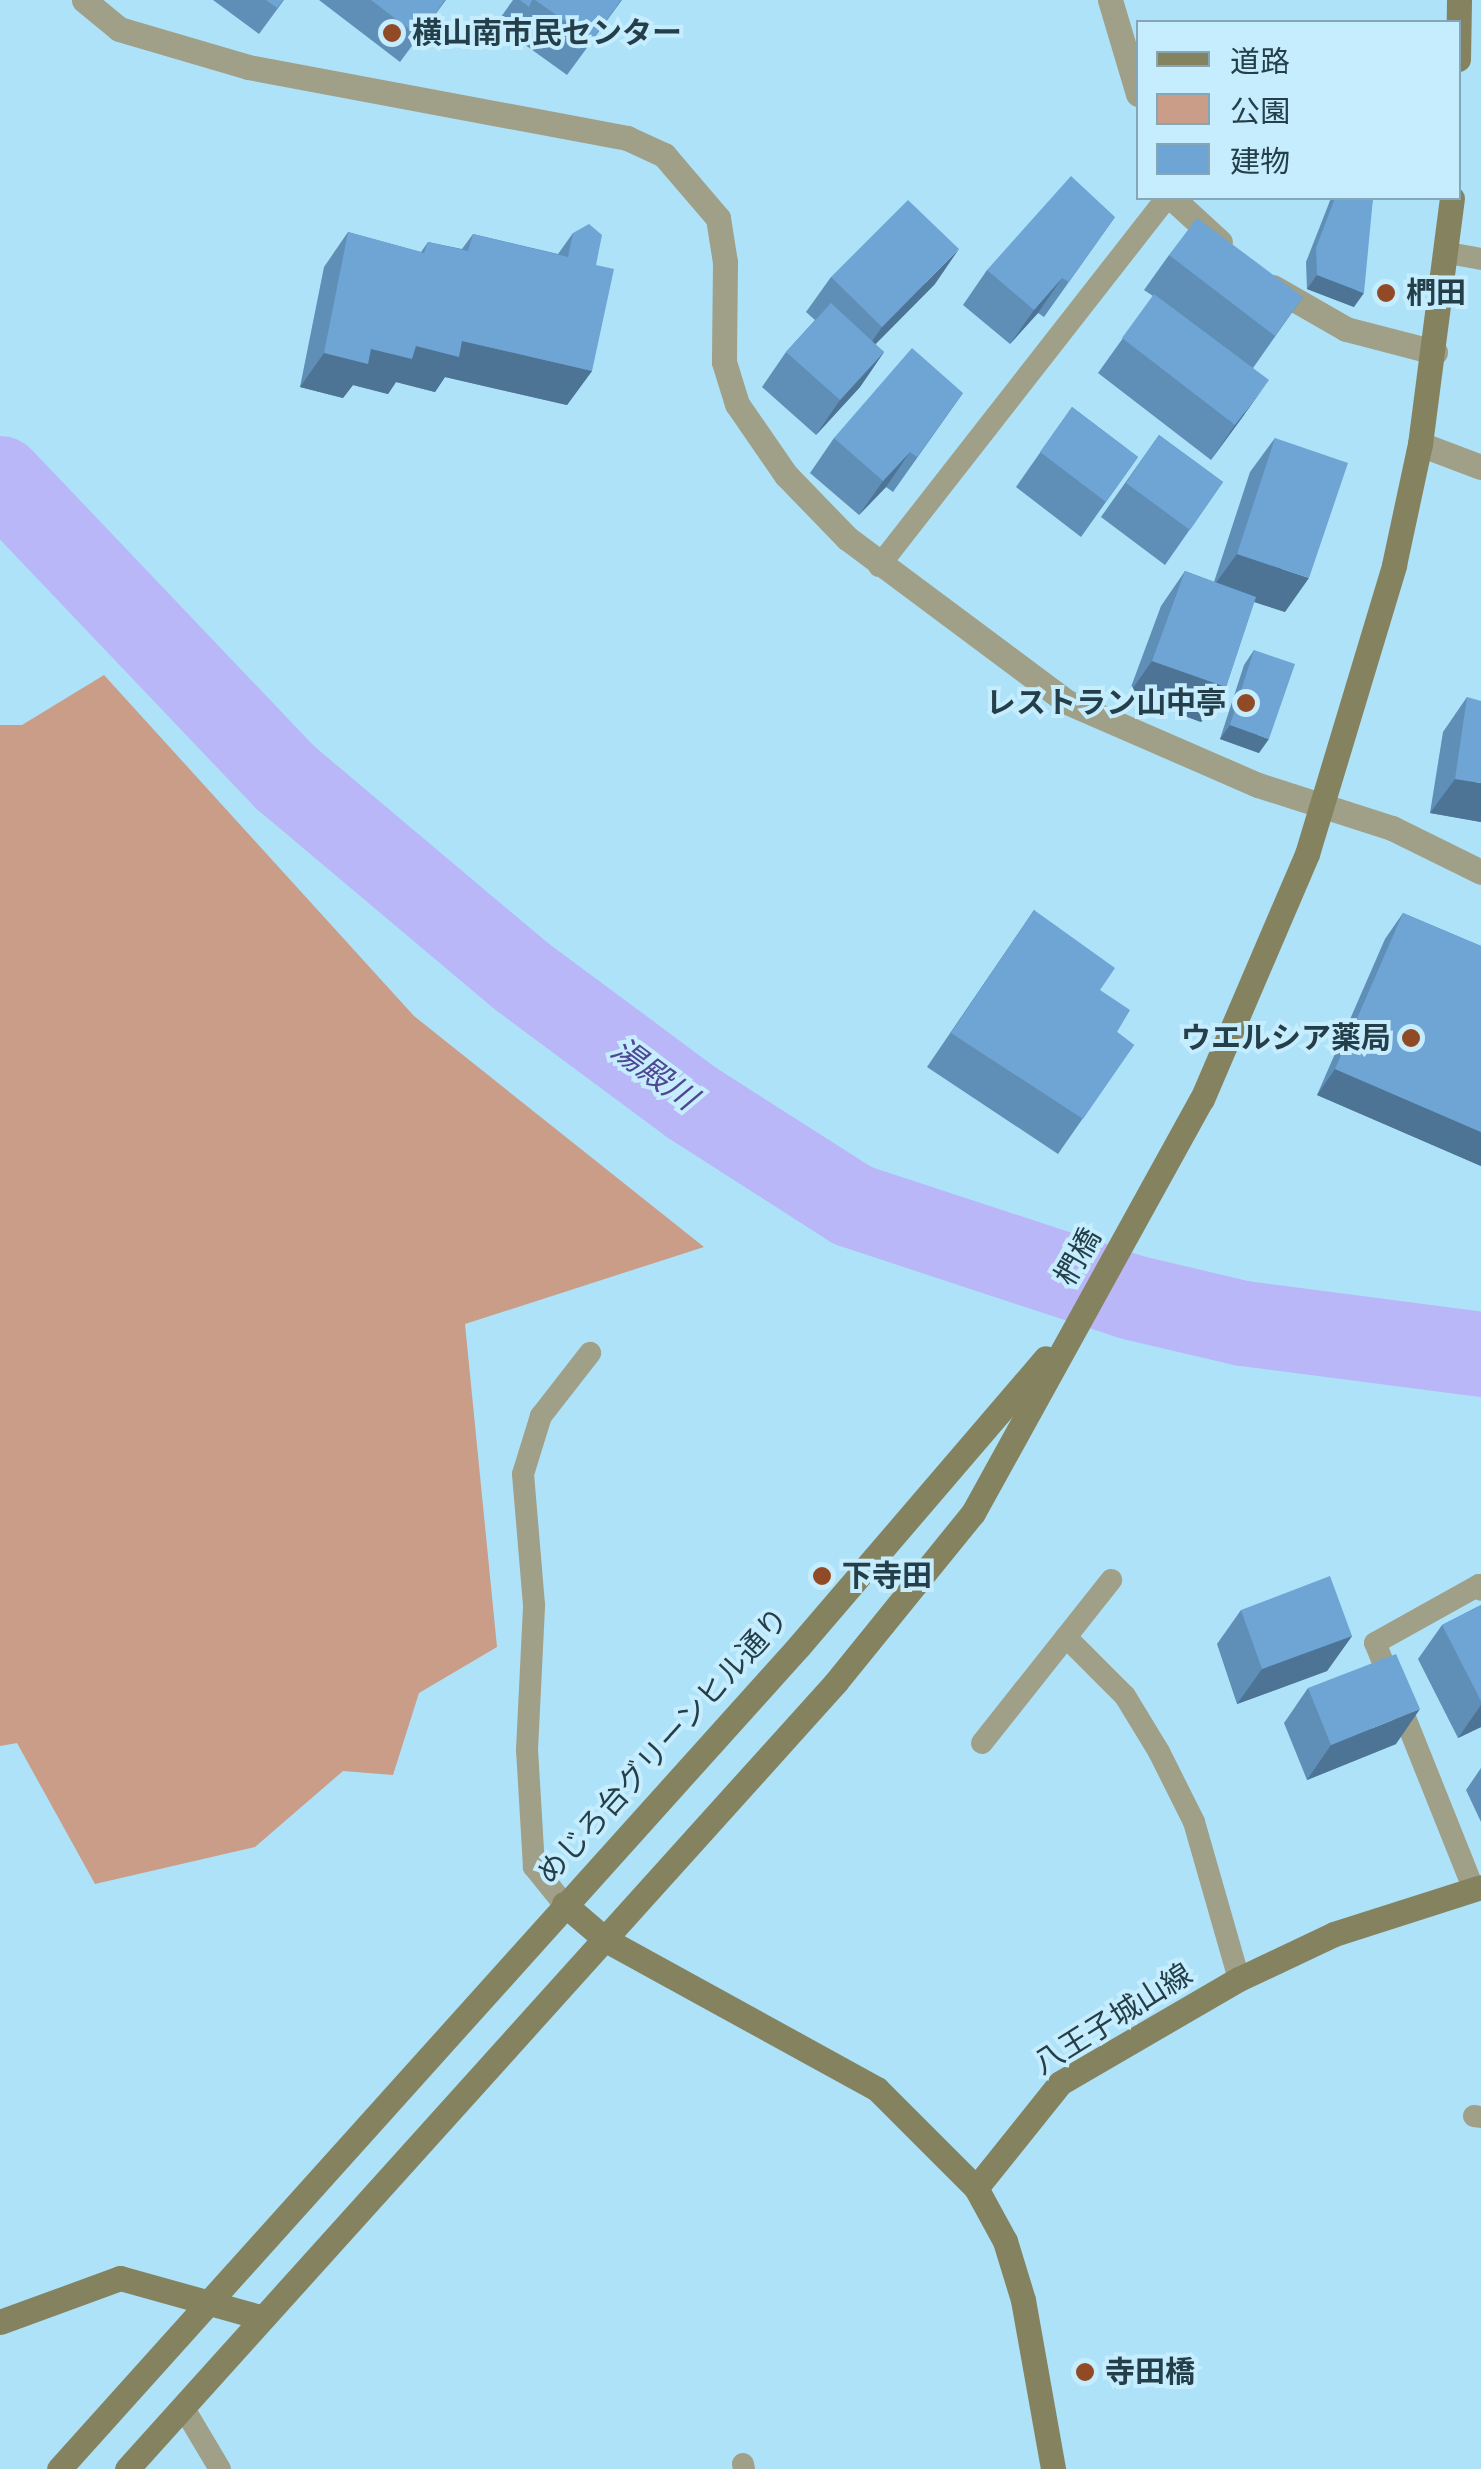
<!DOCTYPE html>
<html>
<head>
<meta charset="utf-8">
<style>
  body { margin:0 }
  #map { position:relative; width:1481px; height:2469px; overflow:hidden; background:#aee2f8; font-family:Raleway,"Noto Sans JP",sans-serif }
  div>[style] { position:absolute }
  .green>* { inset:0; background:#ca9d88 }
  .river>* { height:85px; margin:-42.5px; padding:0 42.5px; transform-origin:42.5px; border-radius:42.5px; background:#b9b7f7 }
  .lane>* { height:22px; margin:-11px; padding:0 11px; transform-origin:11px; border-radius:11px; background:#a09f87 }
  .street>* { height:25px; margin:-12.5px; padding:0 12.5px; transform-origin:12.5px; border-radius:12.5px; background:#a09f87 }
  .secondary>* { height:25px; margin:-12.5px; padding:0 12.5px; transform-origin:12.5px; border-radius:12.5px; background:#85835f }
  .wall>* { inset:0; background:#5f8eb7 }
  .shaded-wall>* { inset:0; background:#4d7495 }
  .building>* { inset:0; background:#6ea5d5 }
  .dots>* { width:28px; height:28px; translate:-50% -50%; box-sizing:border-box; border:5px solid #c6edfd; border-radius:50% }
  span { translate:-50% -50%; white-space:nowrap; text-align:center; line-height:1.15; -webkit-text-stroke:8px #c6edfd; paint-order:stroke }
  .poi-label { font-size:30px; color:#243f4a; font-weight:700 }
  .left { translate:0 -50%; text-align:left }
  .right { translate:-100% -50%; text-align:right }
  .street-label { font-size:30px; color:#243f4a }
  .water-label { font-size:32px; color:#504793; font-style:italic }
  .legend { position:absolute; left:1136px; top:20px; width:325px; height:180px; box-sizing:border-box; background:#c6edfd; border:2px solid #85a7b5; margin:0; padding:12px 18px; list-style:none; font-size:30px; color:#243f4a }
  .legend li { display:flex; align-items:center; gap:20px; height:50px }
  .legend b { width:50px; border:2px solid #85a7b5 }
</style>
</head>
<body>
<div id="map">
  <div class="green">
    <i style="clip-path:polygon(104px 675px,414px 1016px,704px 1247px,465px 1324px,497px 1647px,419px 1693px,393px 1775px,343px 1771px,255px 1847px,95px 1884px,17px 1743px,0 1746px,0 725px,22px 725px)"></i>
  </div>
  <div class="river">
    <i style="left:0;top:478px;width:414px;rotate:46.4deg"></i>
    <i style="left:286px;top:778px;width:306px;rotate:40.1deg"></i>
    <i style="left:520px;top:975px;width:213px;rotate:36.6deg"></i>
    <i style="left:691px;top:1102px;width:191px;rotate:32.6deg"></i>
    <i style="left:852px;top:1205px;width:295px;rotate:18.2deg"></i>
    <i style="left:1132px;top:1297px;width:114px;rotate:13.2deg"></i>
    <i style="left:1243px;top:1323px;width:240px;rotate:7.4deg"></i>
  </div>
  <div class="lane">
    <i style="left:1448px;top:253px;width:34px;rotate:10deg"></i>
    <i style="left:879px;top:566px;width:467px;rotate:-52deg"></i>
    <i style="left:1066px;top:1637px;width:83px;rotate:45deg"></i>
    <i style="left:1125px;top:1696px;width:66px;rotate:58.7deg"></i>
    <i style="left:1159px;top:1752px;width:78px;rotate:63.4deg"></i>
    <i style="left:1194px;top:1822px;width:163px;rotate:74deg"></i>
    <i style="left:982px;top:1743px;width:208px;rotate:-51.6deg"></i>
    <i style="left:1474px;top:1890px;width:266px;rotate:-111.8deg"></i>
    <i style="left:1375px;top:1643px;width:119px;rotate:-29.1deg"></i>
    <i style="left:1479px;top:1585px;width:5px;rotate:68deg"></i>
    <i style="left:564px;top:1904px;width:48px;rotate:-129deg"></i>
    <i style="left:534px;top:1867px;width:117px;rotate:-93.4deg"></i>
    <i style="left:527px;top:1750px;width:145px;rotate:-87.2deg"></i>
    <i style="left:534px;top:1605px;width:131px;rotate:-94.8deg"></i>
    <i style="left:523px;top:1474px;width:61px;rotate:-72.8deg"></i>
    <i style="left:541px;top:1416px;width:80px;rotate:-52.1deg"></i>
    <i style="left:1474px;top:2116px;width:7px;rotate:8deg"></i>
    <i style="left:183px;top:2407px;width:72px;rotate:59.2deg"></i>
    <i style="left:743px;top:2464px;width:5px;rotate:79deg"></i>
  </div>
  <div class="street">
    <i style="left:84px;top:0;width:45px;rotate:39.6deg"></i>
    <i style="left:119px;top:29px;width:134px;rotate:16.4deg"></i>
    <i style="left:248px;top:67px;width:386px;rotate:10.6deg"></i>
    <i style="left:627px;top:138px;width:41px;rotate:24.7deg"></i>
    <i style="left:664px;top:155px;width:83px;rotate:49.4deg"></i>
    <i style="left:718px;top:218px;width:45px;rotate:81deg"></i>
    <i style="left:725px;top:262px;width:100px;rotate:90.6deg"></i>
    <i style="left:724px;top:362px;width:44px;rotate:72.8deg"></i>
    <i style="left:737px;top:404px;width:86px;rotate:55.4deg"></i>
    <i style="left:786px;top:475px;width:88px;rotate:45.9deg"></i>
    <i style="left:847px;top:538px;width:274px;rotate:36.7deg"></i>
    <i style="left:1067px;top:702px;width:208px;rotate:23.5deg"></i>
    <i style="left:1258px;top:785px;width:141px;rotate:17.8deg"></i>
    <i style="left:1392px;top:828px;width:99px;rotate:26.3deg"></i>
    <i style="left:1110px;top:0;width:98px;rotate:73.4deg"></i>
    <i style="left:1172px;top:198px;width:65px;rotate:42.5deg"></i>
    <i style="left:1273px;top:287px;width:84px;rotate:29.9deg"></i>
    <i style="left:1346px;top:329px;width:92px;rotate:14.5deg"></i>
    <i style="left:1420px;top:444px;width:65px;rotate:20.7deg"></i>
  </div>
  <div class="secondary">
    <i style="left:1458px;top:59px;width:59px;rotate:-89deg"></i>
    <i style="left:564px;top:1904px;width:55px;rotate:40.6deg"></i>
    <i style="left:606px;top:1940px;width:309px;rotate:28.8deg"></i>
    <i style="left:877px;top:2089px;width:140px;rotate:45deg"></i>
    <i style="left:976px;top:2188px;width:60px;rotate:61.3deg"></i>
    <i style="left:1005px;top:2241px;width:62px;rotate:73deg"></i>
    <i style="left:1023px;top:2300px;width:172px;rotate:79.9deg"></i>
    <i style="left:976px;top:2188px;width:134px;rotate:-51.3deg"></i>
    <i style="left:1060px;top:2083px;width:207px;rotate:-30.2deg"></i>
    <i style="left:1239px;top:1979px;width:105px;rotate:-25.3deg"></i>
    <i style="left:1334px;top:1934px;width:154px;rotate:-17.7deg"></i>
    <i style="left:0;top:2322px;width:128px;rotate:-20.1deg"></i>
    <i style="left:120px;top:2278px;width:148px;rotate:15.6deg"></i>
    <i style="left:59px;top:2469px;width:1107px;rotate:-48.04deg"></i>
    <i style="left:799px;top:1646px;width:379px;rotate:-49.4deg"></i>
    <i style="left:127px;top:2469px;width:1059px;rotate:-47.98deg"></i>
    <i style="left:836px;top:1682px;width:218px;rotate:-51deg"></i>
    <i style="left:973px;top:1513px;width:473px;rotate:-61.1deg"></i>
    <i style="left:1202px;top:1099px;width:267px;rotate:-66.8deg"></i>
    <i style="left:1307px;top:854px;width:302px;rotate:-73.2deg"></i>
    <i style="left:1394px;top:565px;width:124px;rotate:-77.9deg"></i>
    <i style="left:1420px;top:444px;width:248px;rotate:-82.6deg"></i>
  </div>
  <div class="wall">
    <i style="clip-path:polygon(213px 0,284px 0,259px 34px)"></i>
    <i style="clip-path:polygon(319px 0,446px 0,400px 62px)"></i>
    <i style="clip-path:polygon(513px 0,622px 0,567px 75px,510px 34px,505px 41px,491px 31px)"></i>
    <i style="clip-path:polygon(1331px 198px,1373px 198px,1354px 307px,1307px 289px,1306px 262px)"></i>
    <i style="clip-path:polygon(1115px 217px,1044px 317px,1038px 313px,1010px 344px,963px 305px,987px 270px)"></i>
    <i style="clip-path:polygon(348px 232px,421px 252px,428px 242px,462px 249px,473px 234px,558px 254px,573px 233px,596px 265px,592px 371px,567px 405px,445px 377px,435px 392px,396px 382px,388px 394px,353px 385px,343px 398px,300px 387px,324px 267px)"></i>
    <i style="clip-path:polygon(1169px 255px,1303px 297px,1253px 368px,1244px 415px,1211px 460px,1098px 373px,1153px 296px,1144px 290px)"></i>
    <i style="clip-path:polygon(831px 277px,935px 284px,875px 344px,884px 352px,860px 387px,816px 435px,762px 387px,786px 352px,815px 320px,806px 312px)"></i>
    <i style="clip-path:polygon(963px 393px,893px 492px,886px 487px,859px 515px,810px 473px,834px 438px)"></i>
    <i style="clip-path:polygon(1072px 407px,1138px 457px,1081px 537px,1016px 487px)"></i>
    <i style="clip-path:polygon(1159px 435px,1223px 482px,1165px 565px,1101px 517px)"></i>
    <i style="clip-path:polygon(1275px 438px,1285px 612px,1254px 602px,1226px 687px,1201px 722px,1128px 695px,1161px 606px,1185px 571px,1214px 582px,1250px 472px)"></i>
    <i style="clip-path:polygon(1254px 650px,1259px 753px,1220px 739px,1244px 665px)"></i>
    <i style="clip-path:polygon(1467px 697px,1481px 822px,1430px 813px,1443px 732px)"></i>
    <i style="clip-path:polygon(1034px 910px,1100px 990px,1117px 1032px,1134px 1045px,1058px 1154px,927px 1067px)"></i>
    <i style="clip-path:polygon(1403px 913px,1481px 946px,1481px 1166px,1317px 1095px,1385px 939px)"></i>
    <i style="clip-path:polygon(1481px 1605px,1481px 1727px,1458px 1738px,1418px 1659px,1442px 1625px)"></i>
    <i style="clip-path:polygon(1241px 1610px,1352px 1636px,1327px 1671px,1237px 1704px,1217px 1644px)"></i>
    <i style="clip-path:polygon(1308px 1688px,1396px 1744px,1307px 1780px,1284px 1723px)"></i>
    <i style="clip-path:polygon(1481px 1768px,1481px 1822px,1466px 1790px)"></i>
  </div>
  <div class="shaded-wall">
    <i style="clip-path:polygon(959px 249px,935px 284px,858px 362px,882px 327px)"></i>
    <i style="clip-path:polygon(1317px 275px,1364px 293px,1354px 307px,1307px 289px)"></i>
    <i style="clip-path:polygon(1062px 278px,1038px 313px,1010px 344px,1034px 310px)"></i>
    <i style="clip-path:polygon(462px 341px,592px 371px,567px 405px,445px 377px,435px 392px,396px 382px,388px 394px,353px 385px,343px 398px,300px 387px,324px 353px)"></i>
    <i style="clip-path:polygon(884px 352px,860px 387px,816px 435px,840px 400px)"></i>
    <i style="clip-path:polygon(1269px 380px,1244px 415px,1211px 460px,1235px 425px)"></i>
    <i style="clip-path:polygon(910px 452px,886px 487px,859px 515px,883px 481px)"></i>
    <i style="clip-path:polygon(1237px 554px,1309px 578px,1285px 612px,1212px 588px)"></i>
    <i style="clip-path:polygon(1152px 661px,1226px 687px,1201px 722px,1128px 695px)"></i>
    <i style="clip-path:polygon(1230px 725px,1269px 739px,1259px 753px,1220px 739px)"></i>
    <i style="clip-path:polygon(1455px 779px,1481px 783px,1481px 822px,1430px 813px)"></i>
    <i style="clip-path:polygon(1335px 1069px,1481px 1132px,1481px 1166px,1317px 1095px)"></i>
    <i style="clip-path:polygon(1352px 1636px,1327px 1671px,1237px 1704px,1262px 1669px)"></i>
    <i style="clip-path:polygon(1481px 1705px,1481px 1727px,1458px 1738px)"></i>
    <i style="clip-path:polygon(1420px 1709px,1396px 1744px,1307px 1780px,1331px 1745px)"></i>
  </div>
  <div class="building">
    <i style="clip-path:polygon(266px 0,283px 0,277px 8px)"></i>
    <i style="clip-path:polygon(371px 0,445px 0,418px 36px)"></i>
    <i style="clip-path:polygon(520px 0,532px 0,529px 7px)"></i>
    <i style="clip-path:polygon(535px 0,621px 0,592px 40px)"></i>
    <i style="clip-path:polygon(1071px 176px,1115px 217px,1069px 282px,1062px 278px,1034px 310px,987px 270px)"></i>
    <i style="clip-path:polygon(1335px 198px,1373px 198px,1364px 293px,1317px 275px,1316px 248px)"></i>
    <i style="clip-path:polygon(908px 200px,959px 249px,882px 327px,831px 277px)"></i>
    <i style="clip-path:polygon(1197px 218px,1303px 297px,1275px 336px,1169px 255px)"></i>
    <i style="clip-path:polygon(589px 224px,602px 235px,596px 265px,614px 269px,592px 371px,462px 341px,459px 357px,416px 346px,412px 359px,371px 349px,368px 364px,324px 353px,348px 232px,424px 253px,428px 242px,468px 251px,473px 234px,568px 257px,573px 233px)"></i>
    <i style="clip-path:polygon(1154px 294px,1269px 380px,1235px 425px,1122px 338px)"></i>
    <i style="clip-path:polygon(831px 303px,884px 352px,840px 400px,786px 352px)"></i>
    <i style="clip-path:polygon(912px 348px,963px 393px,917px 457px,910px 452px,883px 481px,834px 438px)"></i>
    <i style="clip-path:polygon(1072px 407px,1138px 457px,1106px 502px,1040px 452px)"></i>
    <i style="clip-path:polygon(1159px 435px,1223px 482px,1190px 530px,1126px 483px)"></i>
    <i style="clip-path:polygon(1275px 438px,1348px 463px,1309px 578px,1237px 554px)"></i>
    <i style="clip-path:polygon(1185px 571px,1256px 597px,1226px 687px,1152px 661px)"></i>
    <i style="clip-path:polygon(1254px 650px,1295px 664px,1269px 739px,1230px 725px)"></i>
    <i style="clip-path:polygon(1467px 697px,1481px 701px,1481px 783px,1455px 779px)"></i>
    <i style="clip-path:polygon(1034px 910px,1115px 968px,1100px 990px,1130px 1010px,1117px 1032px,1134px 1045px,1083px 1119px,951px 1033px)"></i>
    <i style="clip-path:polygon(1403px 913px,1481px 946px,1481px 1132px,1335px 1069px)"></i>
    <i style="clip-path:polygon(1330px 1576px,1352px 1636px,1262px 1669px,1241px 1610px)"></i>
    <i style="clip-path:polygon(1481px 1605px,1481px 1701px,1442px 1625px)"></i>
    <i style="clip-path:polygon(1396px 1654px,1420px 1709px,1331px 1745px,1308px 1688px)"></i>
  </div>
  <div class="dots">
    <i style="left:392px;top:33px;background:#914a26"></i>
    <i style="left:1386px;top:293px;background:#914a26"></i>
    <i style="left:1246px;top:703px;background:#914a26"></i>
    <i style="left:1411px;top:1038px;background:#914a26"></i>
    <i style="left:822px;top:1576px;background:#914a26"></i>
    <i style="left:1085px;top:2372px;background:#914a26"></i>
  </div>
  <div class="poi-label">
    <span class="left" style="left:412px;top:33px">横山南市民センター</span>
    <span class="left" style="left:1406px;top:293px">椚田</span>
    <span class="right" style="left:1226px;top:703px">レストラン山中亭</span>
    <span class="right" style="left:1391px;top:1038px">ウエルシア薬局</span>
    <span class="left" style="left:842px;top:1576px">下寺田</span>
    <span class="left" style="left:1105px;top:2372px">寺田橋</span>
  </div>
  <div class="street-label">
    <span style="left:1078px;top:1257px;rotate:-60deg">椚橋</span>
    <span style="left:663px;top:1746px;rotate:-48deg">めじろ台グリーンヒル通り</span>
    <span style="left:1113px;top:2019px;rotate:-32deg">八王子城山線</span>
  </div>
  <div class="water-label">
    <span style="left:654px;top:1074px;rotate:36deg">湯殿川</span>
  </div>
  <ul class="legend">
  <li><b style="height:12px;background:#85835f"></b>道路</li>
  <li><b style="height:28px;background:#ca9d88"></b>公園</li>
  <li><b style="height:28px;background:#6ea5d5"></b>建物</li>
  </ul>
</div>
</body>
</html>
